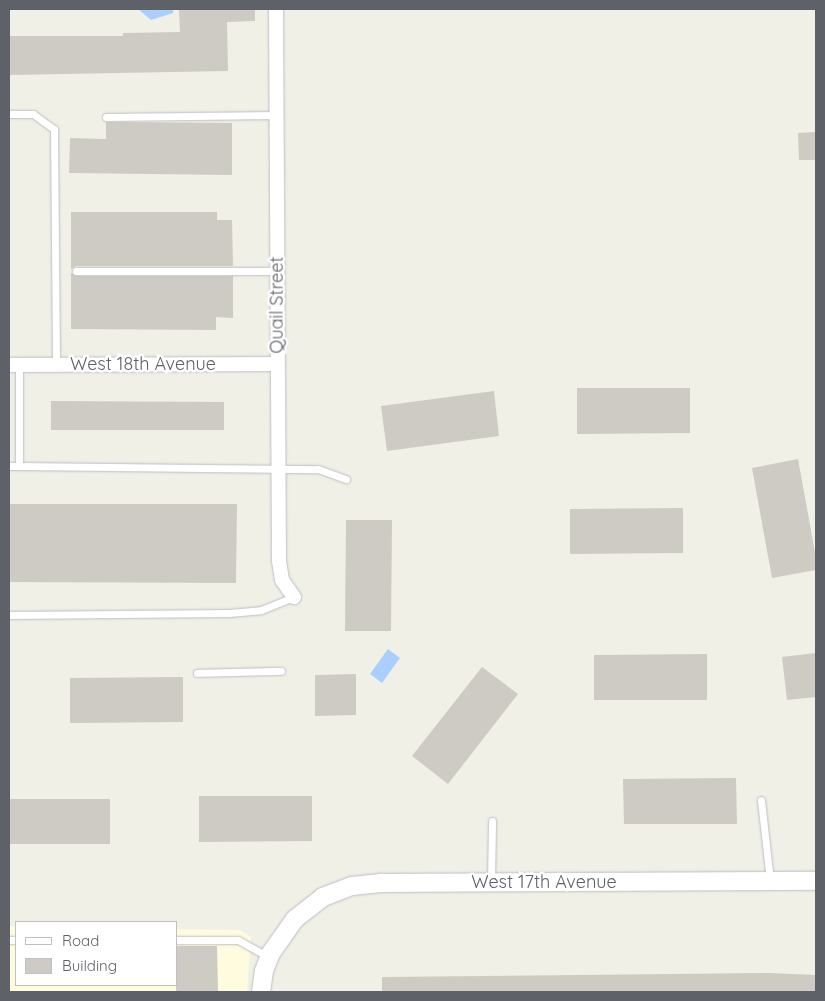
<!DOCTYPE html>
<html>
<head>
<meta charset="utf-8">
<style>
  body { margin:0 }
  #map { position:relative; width:825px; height:1001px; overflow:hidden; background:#f1f0e7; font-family:Quicksand,sans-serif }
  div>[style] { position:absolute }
  .commercial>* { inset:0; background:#fffbdf }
  .water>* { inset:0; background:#aacfff }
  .building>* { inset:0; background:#cdcbc3 }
  .roads { filter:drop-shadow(0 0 1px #bbbec3) drop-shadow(0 0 1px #bbbec3) }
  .service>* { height:7px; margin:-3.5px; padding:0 3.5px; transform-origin:3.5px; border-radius:3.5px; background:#fff }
  .minor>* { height:14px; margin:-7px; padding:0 7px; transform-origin:7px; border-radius:7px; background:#fff }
  .tertiary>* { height:18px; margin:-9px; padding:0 9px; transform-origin:9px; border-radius:9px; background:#fff }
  span { translate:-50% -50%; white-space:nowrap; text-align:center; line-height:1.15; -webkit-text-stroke:5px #fff; paint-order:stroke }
  .street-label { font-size:18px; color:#5e6268 }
  .frame { position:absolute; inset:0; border:10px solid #5e6268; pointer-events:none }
  .legend { position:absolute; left:15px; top:921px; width:162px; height:65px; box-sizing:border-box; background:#fff; border:1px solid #bfc0c3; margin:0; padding:6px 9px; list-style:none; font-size:15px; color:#5e6268 }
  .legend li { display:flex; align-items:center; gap:10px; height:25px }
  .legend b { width:25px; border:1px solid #bfc0c3 }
</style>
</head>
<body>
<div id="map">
  <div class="commercial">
    <i style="clip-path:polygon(9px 926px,16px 926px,16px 985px,176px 985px,176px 929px,240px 930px,251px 937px,247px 992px,9px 992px)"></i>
  </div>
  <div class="water">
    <i style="clip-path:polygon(138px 9px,173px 9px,173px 13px,151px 20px)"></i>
    <i style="clip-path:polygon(388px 649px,400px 658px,382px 683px,370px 674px)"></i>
  </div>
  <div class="building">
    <i style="clip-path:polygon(179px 9px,255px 9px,255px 21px,227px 22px,228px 71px,9px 75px,9px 36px,123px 36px,123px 33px,180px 32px)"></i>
    <i style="clip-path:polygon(106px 122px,232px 123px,232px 175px,69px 173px,70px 138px,106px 139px)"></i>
    <i style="clip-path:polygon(816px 132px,816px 160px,799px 160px,798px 133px)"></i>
    <i style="clip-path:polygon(71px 212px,217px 212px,217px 220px,232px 220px,233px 266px,76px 266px,71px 269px)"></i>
    <i style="clip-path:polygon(71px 273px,76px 276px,233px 276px,233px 318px,216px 317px,216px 330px,71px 329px)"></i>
    <i style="clip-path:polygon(577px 388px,690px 388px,690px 433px,577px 434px)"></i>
    <i style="clip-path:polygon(494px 391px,499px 436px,387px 451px,381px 406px)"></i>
    <i style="clip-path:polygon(51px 401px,224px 402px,224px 430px,51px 430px)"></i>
    <i style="clip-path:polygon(798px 459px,816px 558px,816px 570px,772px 578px,752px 468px)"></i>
    <i style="clip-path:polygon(9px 504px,237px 504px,236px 583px,9px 582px)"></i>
    <i style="clip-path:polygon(683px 508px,683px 553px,570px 554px,570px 509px)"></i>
    <i style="clip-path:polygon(346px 520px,392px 520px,391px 631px,345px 631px)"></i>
    <i style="clip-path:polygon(816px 653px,816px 697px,787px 700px,782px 657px)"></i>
    <i style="clip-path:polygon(707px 654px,707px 700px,594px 700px,594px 655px)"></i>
    <i style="clip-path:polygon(482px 667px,518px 694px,448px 784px,412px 756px)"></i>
    <i style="clip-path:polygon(356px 674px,356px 715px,315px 716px,315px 675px)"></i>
    <i style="clip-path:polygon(183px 677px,183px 722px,70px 723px,70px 678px)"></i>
    <i style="clip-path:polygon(736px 778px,737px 824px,624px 824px,623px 779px)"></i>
    <i style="clip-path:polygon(199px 796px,312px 796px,312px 841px,199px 842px)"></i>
    <i style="clip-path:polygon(9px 799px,110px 799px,110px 844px,9px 844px)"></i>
    <i style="clip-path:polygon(176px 946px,217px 946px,218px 992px,176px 992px)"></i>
    <i style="clip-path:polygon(768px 973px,816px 975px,816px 992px,382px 992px,382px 977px)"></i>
  </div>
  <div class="roads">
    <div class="service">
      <i style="left:9px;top:114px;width:24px"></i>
      <i style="left:33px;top:114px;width:26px;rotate:36deg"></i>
      <i style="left:54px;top:129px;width:236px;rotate:89.5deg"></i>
      <i style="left:106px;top:117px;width:171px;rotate:-0.7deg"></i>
      <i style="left:76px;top:271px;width:201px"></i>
      <i style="left:19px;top:365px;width:101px;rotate:90deg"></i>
      <i style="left:19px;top:466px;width:299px;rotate:0.6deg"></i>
      <i style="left:318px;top:469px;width:30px;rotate:20deg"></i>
      <i style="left:9px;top:466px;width:10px"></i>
      <i style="left:9px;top:615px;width:220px;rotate:-0.5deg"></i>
      <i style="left:229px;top:613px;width:32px;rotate:-5deg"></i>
      <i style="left:261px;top:610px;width:35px;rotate:-22deg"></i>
      <i style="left:197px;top:673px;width:84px;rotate:-1.4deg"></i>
      <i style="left:761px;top:800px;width:81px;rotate:83.6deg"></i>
      <i style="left:491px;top:881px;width:60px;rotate:-89deg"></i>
      <i style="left:9px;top:940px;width:7px"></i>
      <i style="left:176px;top:940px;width:62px"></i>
      <i style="left:238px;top:940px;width:35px;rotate:29deg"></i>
    </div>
    <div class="minor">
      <i style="left:276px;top:9px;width:552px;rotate:89.69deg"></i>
      <i style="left:279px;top:561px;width:19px;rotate:81deg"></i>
      <i style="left:282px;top:580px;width:21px;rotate:55deg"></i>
      <i style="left:9px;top:365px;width:268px;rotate:-0.2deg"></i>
    </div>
    <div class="tertiary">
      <i style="left:261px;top:992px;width:21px;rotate:-82deg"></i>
      <i style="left:264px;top:971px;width:19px;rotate:-69deg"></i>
      <i style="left:271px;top:953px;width:42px;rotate:-54.8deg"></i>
      <i style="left:295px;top:919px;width:36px;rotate:-38deg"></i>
      <i style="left:323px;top:897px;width:31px;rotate:-21deg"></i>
      <i style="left:352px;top:886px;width:31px;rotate:-6deg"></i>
      <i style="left:383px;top:883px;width:433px;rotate:-0.3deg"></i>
    </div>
  </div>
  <div class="street-label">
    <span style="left:277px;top:305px;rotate:-90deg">Quail Street</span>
    <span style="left:143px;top:364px">West 18th Avenue</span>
    <span style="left:544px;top:882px">West 17th Avenue</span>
  </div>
  <div class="frame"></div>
  <ul class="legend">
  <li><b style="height:6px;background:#fff"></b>Road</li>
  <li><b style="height:14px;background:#cdcbc3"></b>Building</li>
  </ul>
</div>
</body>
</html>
